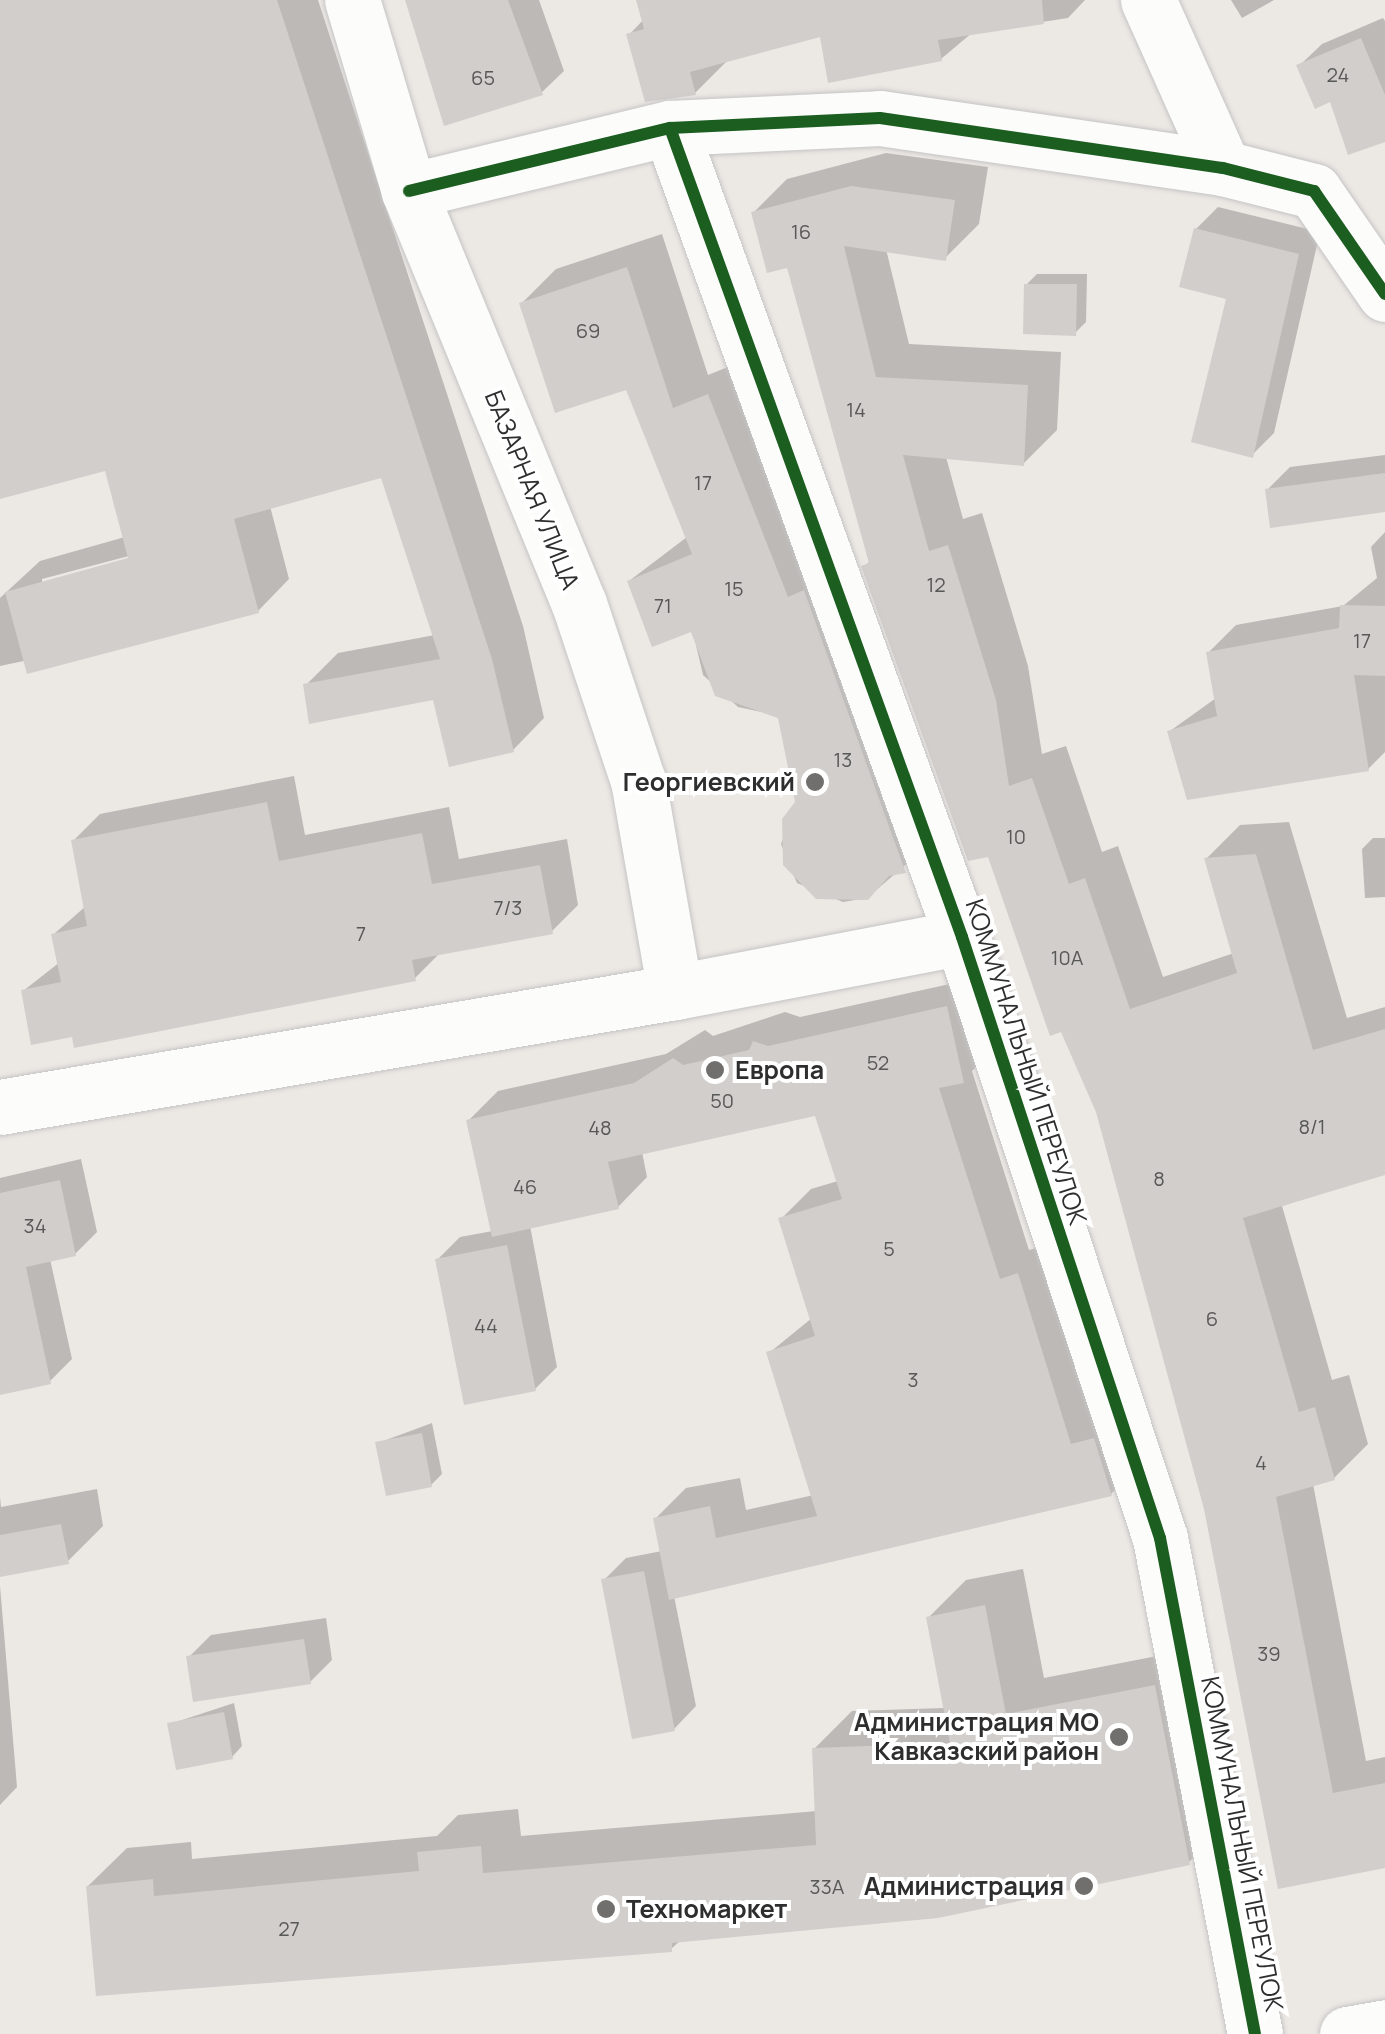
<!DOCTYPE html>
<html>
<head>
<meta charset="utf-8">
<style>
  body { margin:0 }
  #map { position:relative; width:1385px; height:2034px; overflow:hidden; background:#ece8e4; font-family:Manrope,sans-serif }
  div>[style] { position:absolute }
  .shadow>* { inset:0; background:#0003 }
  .building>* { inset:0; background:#d1cecb }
  .roads { filter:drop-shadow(0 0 2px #c5c4c5) drop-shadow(0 0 2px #c5c4c5) }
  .minor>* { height:55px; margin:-27.5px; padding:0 27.5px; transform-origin:27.5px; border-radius:27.5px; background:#fcfcfb }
  .secondary>* { height:55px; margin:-27.5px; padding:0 27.5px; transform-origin:27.5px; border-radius:27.5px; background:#fcfcfb }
  .cycleway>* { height:12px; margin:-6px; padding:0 6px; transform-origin:6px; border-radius:6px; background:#1b5e20 }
  .dots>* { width:28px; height:28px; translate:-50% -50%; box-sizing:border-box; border:5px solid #fff; border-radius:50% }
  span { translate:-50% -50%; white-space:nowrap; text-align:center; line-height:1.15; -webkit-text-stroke:8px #fff; paint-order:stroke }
  .number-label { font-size:20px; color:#585857 }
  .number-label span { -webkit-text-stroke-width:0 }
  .street-label { font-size:25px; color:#2e2e2e }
  .poi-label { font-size:25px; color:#2e2e2e; font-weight:700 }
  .right { translate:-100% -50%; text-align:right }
  .left { translate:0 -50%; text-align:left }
</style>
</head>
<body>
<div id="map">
  <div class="shadow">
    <i style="clip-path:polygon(evenodd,0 0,318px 0,523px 626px,544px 718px,513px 750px,435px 697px,306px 685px,338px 653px,435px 635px,382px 475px,270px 506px,289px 579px,258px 611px,0 666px,0 598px,40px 561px,125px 537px,107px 468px,0 497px,0 0,140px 553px,141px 557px,42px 584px,42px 579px,140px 553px)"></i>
    <i style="clip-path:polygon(408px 0,539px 0,564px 71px,541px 93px)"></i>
    <i style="clip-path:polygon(638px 0,1011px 0,941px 59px,821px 34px,727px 61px,695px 93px,629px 35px,644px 19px)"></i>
    <i style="clip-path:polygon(1030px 0,1085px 0,1068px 18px,1029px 24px)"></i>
    <i style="clip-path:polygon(1231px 0,1274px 0,1242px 18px)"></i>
    <i style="clip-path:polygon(1383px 18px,1385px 21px,1385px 139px,1299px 66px,1322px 44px)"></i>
    <i style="clip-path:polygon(886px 153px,988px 167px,979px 224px,945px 258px,886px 249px,909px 344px,1061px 352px,1057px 430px,1023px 464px,946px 457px,963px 519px,982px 513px,1028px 666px,1042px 754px,1066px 746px,1102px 852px,1118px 846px,1163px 977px,1234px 953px,1207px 858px,1240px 825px,1289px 822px,1347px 1018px,1385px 1007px,1385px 1172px,1282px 1206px,1332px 1380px,1349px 1375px,1368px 1444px,1334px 1478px,1313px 1484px,1366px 1761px,1385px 1757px,1385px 1866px,1280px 1886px,1207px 1509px,1098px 1111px,864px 567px,871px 560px,789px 265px,754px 212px,787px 179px)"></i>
    <i style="clip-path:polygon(1218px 207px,1320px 232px,1274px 433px,1252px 455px,1229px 297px,1196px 229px)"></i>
    <i style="clip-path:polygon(662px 234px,708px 375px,743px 361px,939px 836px,867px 898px,843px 902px,797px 883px,781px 844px,797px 802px,780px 716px,738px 707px,703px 675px,692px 628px,629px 581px,687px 537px,628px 387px,521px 304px,556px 269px)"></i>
    <i style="clip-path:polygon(1037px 274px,1087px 274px,1086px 322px,1075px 333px,1026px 285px)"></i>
    <i style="clip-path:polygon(1385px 455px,1385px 510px,1267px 490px,1290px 467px)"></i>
    <i style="clip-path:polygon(1385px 532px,1385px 752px,1368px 769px,1170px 731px,1216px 698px,1208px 653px,1236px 625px,1343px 606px,1377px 578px,1371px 547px)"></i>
    <i style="clip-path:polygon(294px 776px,305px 835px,449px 807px,459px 859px,567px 839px,578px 905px,551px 932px,441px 952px,414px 979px,73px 1034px,23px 991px,60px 962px,54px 934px,86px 906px,73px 841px,100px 814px)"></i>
    <i style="clip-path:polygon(1373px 838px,1385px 838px,1385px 897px,1365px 898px,1362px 849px)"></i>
    <i style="clip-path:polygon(977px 978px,992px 1051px,972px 1071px,1029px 1250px,1047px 1245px,1141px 1464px,1111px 1494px,674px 1596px,696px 1706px,674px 1729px,604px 1580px,626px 1558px,662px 1551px,656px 1518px,686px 1488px,740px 1478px,746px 1510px,814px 1495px,769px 1353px,812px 1318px,781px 1219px,811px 1189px,838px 1181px,817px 1113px,642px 1152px,647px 1177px,618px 1207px,530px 1226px,557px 1367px,535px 1389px,438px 1259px,460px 1237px,493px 1231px,468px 1121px,498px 1091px,666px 1054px,705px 1030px,713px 1036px,785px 1012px,800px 1017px)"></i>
    <i style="clip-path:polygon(81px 1159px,97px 1232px,75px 1254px,50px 1259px,72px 1359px,49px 1382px,0 1371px,0 1178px)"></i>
    <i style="clip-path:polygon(432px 1423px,442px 1474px,431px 1485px,378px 1443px)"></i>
    <i style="clip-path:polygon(97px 1489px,103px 1526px,67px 1562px,0 1574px,0 1497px,1px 1507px)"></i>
    <i style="clip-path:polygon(1023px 1569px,1044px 1678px,1193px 1649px,1227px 1825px,1188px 1863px,681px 1940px,671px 1949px,98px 1993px,88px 1886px,127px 1848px,191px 1842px,192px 1859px,437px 1836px,458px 1815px,518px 1809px,521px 1836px,817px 1811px,814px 1749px,852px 1711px,945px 1708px,928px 1618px,966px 1580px)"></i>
    <i style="clip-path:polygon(0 1586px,17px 1787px,0 1805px)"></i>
    <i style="clip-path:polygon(326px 1618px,332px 1660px,310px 1682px,189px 1657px,211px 1635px)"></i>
    <i style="clip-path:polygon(234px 1703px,242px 1746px,232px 1757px,170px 1724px)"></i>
  </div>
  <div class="building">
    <i style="clip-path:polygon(0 0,277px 0,492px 659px,514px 752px,449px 767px,433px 700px,309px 724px,303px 684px,440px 659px,381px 478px,234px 519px,259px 613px,27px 674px,5px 592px,128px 558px,105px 471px,0 499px)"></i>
    <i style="clip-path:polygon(405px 0,508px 0,543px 95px,444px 126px)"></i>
    <i style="clip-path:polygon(636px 0,1042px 0,1044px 24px,938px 40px,942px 61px,828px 83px,820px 37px,690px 72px,696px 95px,645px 102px,626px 34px,644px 29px)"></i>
    <i style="clip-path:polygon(1361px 38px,1385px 95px,1385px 142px,1348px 155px,1330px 102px,1315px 109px,1296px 65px)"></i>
    <i style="clip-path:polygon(851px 186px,955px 200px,946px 261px,844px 246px,876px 377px,1028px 385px,1024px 466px,903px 455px,929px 551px,948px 545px,996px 700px,1009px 786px,1032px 778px,1069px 884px,1085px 878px,1130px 1009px,1237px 973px,1204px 858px,1256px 854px,1313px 1050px,1385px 1029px,1385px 1175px,1243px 1218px,1299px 1412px,1315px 1407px,1335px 1480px,1276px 1497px,1333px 1793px,1385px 1783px,1385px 1868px,1278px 1889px,1204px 1509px,1096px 1112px,1061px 1032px,1050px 1036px,988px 857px,968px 861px,861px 566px,869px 563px,787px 268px,767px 273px,751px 212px)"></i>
    <i style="clip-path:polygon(1194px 228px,1299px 254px,1253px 458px,1191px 442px,1226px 299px,1179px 287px)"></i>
    <i style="clip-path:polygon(627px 267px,673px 408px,708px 394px,788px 597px,804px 590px,906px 873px,889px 876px,868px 900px,816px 899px,783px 865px,782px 819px,795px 802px,778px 718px,715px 696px,691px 632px,652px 647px,627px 581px,692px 554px,626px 390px,555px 413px,519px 303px)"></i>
    <i style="clip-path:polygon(1024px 284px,1077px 284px,1076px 336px,1023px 334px)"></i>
    <i style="clip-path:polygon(1385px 473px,1385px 512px,1270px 528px,1265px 489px)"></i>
    <i style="clip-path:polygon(1340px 605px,1385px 606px,1385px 676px,1354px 675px,1369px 771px,1187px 800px,1167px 731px,1217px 716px,1206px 652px,1339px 628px)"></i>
    <i style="clip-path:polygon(267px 802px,279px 861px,422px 833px,432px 884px,540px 865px,553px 934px,412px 960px,416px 981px,74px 1048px,72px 1037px,31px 1045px,21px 990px,61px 982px,51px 934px,87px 926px,71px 840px)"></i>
    <i style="clip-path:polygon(947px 1006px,964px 1083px,939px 1088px,1000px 1279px,1018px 1273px,1071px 1444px,1094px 1438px,1112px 1496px,669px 1600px,653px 1518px,710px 1506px,716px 1538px,817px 1516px,766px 1352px,815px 1336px,778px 1218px,842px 1199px,815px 1116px,608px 1162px,619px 1209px,492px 1237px,466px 1120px,634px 1083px,673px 1058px,683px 1065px,749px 1050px,753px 1041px,768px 1046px)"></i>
    <i style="clip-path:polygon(60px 1180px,76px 1256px,26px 1267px,51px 1384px,0 1395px,0 1193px)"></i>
    <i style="clip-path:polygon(507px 1245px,536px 1391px,464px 1405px,435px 1259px)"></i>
    <i style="clip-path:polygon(422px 1433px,432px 1487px,386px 1496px,375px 1442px)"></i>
    <i style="clip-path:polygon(61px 1524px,69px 1564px,0 1577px,0 1535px)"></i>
    <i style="clip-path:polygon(644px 1571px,675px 1731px,632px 1739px,601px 1579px)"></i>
    <i style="clip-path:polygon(985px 1605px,1006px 1714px,1155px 1685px,1190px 1865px,938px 1918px,672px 1943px,672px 1952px,96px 1996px,86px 1886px,153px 1879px,154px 1896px,419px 1871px,417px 1852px,481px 1846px,483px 1873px,816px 1845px,812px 1748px,950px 1743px,926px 1617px)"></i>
    <i style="clip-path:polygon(304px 1639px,311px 1684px,193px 1702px,186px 1656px)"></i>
    <i style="clip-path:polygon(224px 1712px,233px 1759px,176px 1770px,167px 1723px)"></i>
  </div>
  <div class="roads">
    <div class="minor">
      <i style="left:1148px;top:0;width:184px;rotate:65.9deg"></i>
      <i style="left:670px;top:128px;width:860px;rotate:70.15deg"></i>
      <i style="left:962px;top:937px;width:633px;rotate:71.77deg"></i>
      <i style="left:1160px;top:1538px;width:505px;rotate:79.16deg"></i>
      <i style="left:409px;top:191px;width:268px;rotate:-13.6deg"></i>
      <i style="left:670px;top:128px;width:210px;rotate:-2.7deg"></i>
      <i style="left:880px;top:118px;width:347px;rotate:8.3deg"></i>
      <i style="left:1223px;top:168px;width:94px;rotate:14.2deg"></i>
      <i style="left:1314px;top:191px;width:125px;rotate:55.4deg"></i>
      <i style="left:675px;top:992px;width:292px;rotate:-10.8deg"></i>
    </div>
    <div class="secondary">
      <i style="left:0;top:1107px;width:685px;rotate:-9.67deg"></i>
      <i style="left:675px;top:992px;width:214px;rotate:-99.9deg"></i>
      <i style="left:638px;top:781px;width:187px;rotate:-108.4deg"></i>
      <i style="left:579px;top:604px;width:447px;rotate:-112.4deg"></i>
      <i style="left:409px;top:191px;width:199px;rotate:-106.6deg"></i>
      <i style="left:1347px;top:2034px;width:39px;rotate:-10deg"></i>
    </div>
  </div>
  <div class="cycleway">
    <i style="left:670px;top:128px;width:860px;rotate:70.15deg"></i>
    <i style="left:962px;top:937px;width:633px;rotate:71.77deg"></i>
    <i style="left:1160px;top:1538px;width:505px;rotate:79.16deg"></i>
    <i style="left:409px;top:191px;width:268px;rotate:-13.6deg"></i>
    <i style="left:670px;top:128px;width:210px;rotate:-2.7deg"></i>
    <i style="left:880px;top:118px;width:347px;rotate:8.3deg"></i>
    <i style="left:1223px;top:168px;width:94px;rotate:14.2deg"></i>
    <i style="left:1314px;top:191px;width:125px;rotate:55.4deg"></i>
  </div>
  <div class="dots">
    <i style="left:815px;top:782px;background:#706f6e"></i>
    <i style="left:715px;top:1070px;background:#706f6e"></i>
    <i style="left:1119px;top:1737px;background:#706f6e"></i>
    <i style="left:1084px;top:1886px;background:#706f6e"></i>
    <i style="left:606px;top:1909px;background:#706f6e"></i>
  </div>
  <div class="number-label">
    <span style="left:1338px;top:74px">24</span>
    <span style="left:483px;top:77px">65</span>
    <span style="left:801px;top:231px">16</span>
    <span style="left:588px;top:330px">69</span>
    <span style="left:856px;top:409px">14</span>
    <span style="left:703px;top:482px">17</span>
    <span style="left:936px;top:584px">12</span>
    <span style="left:734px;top:588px">15</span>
    <span style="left:663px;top:605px">71</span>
    <span style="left:1362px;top:640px">17</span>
    <span style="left:843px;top:759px">13</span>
    <span style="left:1016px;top:836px">10</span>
    <span style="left:508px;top:907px">7/3</span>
    <span style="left:361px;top:933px">7</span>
    <span style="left:1067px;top:957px">10А</span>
    <span style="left:878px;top:1062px">52</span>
    <span style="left:722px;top:1100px">50</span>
    <span style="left:1312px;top:1126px">8/1</span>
    <span style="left:600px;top:1127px">48</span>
    <span style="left:1159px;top:1178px">8</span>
    <span style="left:525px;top:1186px">46</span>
    <span style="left:35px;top:1225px">34</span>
    <span style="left:889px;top:1248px">5</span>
    <span style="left:1212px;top:1318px">6</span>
    <span style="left:486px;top:1325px">44</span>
    <span style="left:913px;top:1379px">3</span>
    <span style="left:1261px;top:1462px">4</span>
    <span style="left:1269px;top:1653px">39</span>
    <span style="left:827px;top:1886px">33А</span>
    <span style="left:289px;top:1928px">27</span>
  </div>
  <div class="street-label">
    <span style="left:532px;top:490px;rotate:68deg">БАЗАРНАЯ УЛИЦА</span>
    <span style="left:1026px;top:1062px;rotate:72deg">КОММУНАЛЬНЫЙ ПЕРЕУЛОК</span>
    <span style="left:1242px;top:1844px;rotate:79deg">КОММУНАЛЬНЫЙ ПЕРЕУЛОК</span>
  </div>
  <div class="poi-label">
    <span class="right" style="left:795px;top:782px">Георгиевский</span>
    <span class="left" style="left:735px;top:1070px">Европа</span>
    <span class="right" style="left:1099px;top:1737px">Администрация МО<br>Кавказский район</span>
    <span class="right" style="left:1064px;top:1886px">Администрация</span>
    <span class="left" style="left:626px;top:1909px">Техномаркет</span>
  </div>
</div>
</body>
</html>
